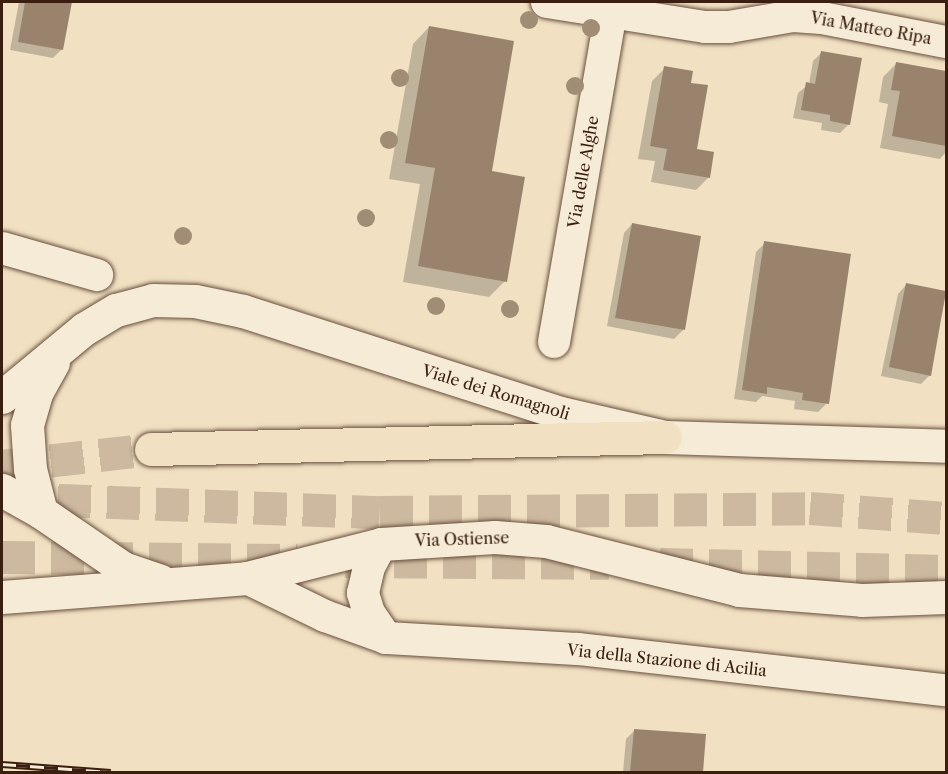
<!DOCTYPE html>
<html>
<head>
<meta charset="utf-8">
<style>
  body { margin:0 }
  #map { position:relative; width:948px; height:774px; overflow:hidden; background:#f1e0c2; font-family:"Libre Caslon Text",serif }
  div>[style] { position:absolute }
  .shadow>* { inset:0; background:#0003 }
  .building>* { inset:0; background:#99836d }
  .secondary-tunnel>* { height:33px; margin-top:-16.5px; transform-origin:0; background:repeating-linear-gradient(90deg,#ccb99f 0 33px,transparent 0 49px) }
  .primary-tunnel>* { height:33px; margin-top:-16.5px; transform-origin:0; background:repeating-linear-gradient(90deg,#ccb99f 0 33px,transparent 0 49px) }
  .roads { filter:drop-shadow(0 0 2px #684f3d) drop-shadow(0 0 2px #684f3d) }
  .street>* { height:32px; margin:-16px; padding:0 16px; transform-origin:16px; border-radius:16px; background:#f6ebd7 }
  .secondary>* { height:33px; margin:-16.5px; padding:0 16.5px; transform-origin:16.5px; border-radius:16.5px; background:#f6ebd7 }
  .primary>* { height:33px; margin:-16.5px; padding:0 16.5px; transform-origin:16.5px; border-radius:16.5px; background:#f1e0c2 }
  .rail>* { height:7px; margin-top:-3.5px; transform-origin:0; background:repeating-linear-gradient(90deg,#f6ebd7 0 14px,#3a1f11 0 28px); box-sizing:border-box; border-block:2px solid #3a1f11 }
  .trees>* { width:18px; height:18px; margin:-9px; border-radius:50%; background:#a18c75 }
  span { translate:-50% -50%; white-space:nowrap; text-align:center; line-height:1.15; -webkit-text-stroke:4.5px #f6ebd7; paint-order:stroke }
  .street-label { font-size:16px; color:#3a1f11 }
  .frame { position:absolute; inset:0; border:3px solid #3a1f11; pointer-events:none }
</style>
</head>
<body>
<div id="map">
  <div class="shadow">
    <i style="clip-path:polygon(19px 2px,71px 2px,62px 49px,53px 58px,10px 50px)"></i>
    <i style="clip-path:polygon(429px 27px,490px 172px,505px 281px,489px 297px,403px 282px,420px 184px,389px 179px,413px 44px)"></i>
    <i style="clip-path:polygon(822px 52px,849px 124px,840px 133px,821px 130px,822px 123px,793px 118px,798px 93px,809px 84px,813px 61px)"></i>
    <i style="clip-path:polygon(896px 64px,946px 73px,946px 152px,940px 159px,880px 148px,888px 104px,879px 102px,883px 77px)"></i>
    <i style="clip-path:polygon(665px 68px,689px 84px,695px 151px,709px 177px,696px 190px,651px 182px,655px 161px,638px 159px,652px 81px)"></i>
    <i style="clip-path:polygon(632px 224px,699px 237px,683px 330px,674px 339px,607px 326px,624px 233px)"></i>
    <i style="clip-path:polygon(765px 243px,827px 403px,818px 412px,794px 409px,795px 401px,762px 396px,756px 402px,734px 399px,756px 252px)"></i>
    <i style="clip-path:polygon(906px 285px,946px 293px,930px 375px,921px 384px,881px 376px,898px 294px)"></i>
    <i style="clip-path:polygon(635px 730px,704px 736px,701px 772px,623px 772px,626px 739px)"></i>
  </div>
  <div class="building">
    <i style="clip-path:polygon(25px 2px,72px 2px,63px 50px,18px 42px)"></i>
    <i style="clip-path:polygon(429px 26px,514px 41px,492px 171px,525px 177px,507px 282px,418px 266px,435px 168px,405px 163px)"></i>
    <i style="clip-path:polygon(821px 51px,862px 58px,850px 125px,830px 121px,830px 115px,801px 110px,806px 82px,815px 84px)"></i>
    <i style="clip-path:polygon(896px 62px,946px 71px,946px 146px,892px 136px,900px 91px,891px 90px)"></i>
    <i style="clip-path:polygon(664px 66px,693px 71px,691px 83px,708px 85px,697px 149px,714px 152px,710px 178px,663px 170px,667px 149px,650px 146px)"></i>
    <i style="clip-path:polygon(632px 223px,701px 236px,685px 330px,615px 318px)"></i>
    <i style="clip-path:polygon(764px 241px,851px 254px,829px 404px,802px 400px,803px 393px,767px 387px,767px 394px,742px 390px)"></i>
    <i style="clip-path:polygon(906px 283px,946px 291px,931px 376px,889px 367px)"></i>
    <i style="clip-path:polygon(634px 729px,706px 734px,703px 772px,630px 772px)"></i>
  </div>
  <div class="secondary-tunnel">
    <i style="left:2px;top:557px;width:295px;rotate:0.6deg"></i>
    <i style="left:345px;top:561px;width:264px;rotate:0.4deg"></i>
    <i style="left:660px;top:564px;width:286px;rotate:1.4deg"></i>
  </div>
  <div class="primary-tunnel">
    <i style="left:2px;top:466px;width:150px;rotate:-6.5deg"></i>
    <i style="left:9px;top:498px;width:371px;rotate:2.2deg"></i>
    <i style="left:380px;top:512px;width:430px;rotate:-0.5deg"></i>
    <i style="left:810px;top:508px;width:136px;rotate:4.2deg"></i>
  </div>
  <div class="roads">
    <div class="street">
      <i style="left:547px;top:2px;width:160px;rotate:9deg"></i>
      <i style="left:705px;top:27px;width:24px"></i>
      <i style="left:729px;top:27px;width:65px;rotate:-9.8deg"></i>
      <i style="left:793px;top:16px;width:29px;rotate:4deg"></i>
      <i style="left:822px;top:18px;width:126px;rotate:11deg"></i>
      <i style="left:2px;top:248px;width:99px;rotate:15.9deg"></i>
      <i style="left:554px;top:342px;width:345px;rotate:-80.2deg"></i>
      <i style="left:247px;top:578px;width:87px;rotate:26deg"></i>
      <i style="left:325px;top:616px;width:65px;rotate:19.8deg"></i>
      <i style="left:386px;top:638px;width:30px;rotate:-124deg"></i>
      <i style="left:369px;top:613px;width:21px;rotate:-107deg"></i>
      <i style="left:363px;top:593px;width:27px;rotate:-77deg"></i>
      <i style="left:369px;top:567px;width:26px;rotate:-62deg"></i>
      <i style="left:386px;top:638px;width:192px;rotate:3.3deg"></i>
      <i style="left:578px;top:649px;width:370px;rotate:6.4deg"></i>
    </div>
    <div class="secondary">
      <i style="left:2px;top:397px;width:107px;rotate:-39.7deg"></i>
      <i style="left:84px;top:329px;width:37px;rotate:-31deg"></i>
      <i style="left:116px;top:310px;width:38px;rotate:-15deg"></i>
      <i style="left:153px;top:300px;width:42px;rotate:1.4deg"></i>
      <i style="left:195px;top:301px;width:49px;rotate:11.8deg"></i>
      <i style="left:243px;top:311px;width:334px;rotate:17.8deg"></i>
      <i style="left:561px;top:413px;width:107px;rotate:13deg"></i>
      <i style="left:665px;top:437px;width:281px;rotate:1.8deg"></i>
      <i style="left:2px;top:490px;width:45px;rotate:29.4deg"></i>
      <i style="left:41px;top:512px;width:99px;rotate:34.3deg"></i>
      <i style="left:123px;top:568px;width:39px;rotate:19deg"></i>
      <i style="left:41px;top:512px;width:44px;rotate:-104.3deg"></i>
      <i style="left:30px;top:469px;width:44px;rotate:-93.9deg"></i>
      <i style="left:27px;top:425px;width:33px;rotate:-74deg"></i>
      <i style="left:36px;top:393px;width:35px;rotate:-61deg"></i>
      <i style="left:2px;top:597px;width:246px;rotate:-4.4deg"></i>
      <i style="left:247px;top:578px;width:138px;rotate:-14.2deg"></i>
      <i style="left:381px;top:544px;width:114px;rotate:-3.5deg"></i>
      <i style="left:495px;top:537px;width:51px;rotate:4.5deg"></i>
      <i style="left:546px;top:541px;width:199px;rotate:14.2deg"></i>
      <i style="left:739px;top:590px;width:123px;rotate:4.6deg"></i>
      <i style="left:862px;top:600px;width:84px;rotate:-2deg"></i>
    </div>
    <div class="primary">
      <i style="left:151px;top:449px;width:514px;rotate:-1.34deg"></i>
    </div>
  </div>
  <div class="rail">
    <i style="left:2px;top:764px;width:109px;rotate:4.2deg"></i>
  </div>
  <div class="trees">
    <i style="left:529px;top:20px"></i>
    <i style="left:591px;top:28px"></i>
    <i style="left:400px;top:78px"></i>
    <i style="left:575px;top:86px"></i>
    <i style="left:389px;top:140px"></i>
    <i style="left:366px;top:218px"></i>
    <i style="left:183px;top:236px"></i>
    <i style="left:436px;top:306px"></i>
    <i style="left:510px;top:309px"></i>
  </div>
  <div class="street-label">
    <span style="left:871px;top:28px;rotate:10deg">Via Matteo Ripa</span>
    <span style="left:583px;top:172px;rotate:-80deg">Via delle Alghe</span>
    <span style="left:496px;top:392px;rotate:17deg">Viale dei Romagnoli</span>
    <span style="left:462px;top:539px;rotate:-2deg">Via Ostiense</span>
    <span style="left:667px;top:660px;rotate:6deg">Via della Stazione di Acilia</span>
  </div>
  <div class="frame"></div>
</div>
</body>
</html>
